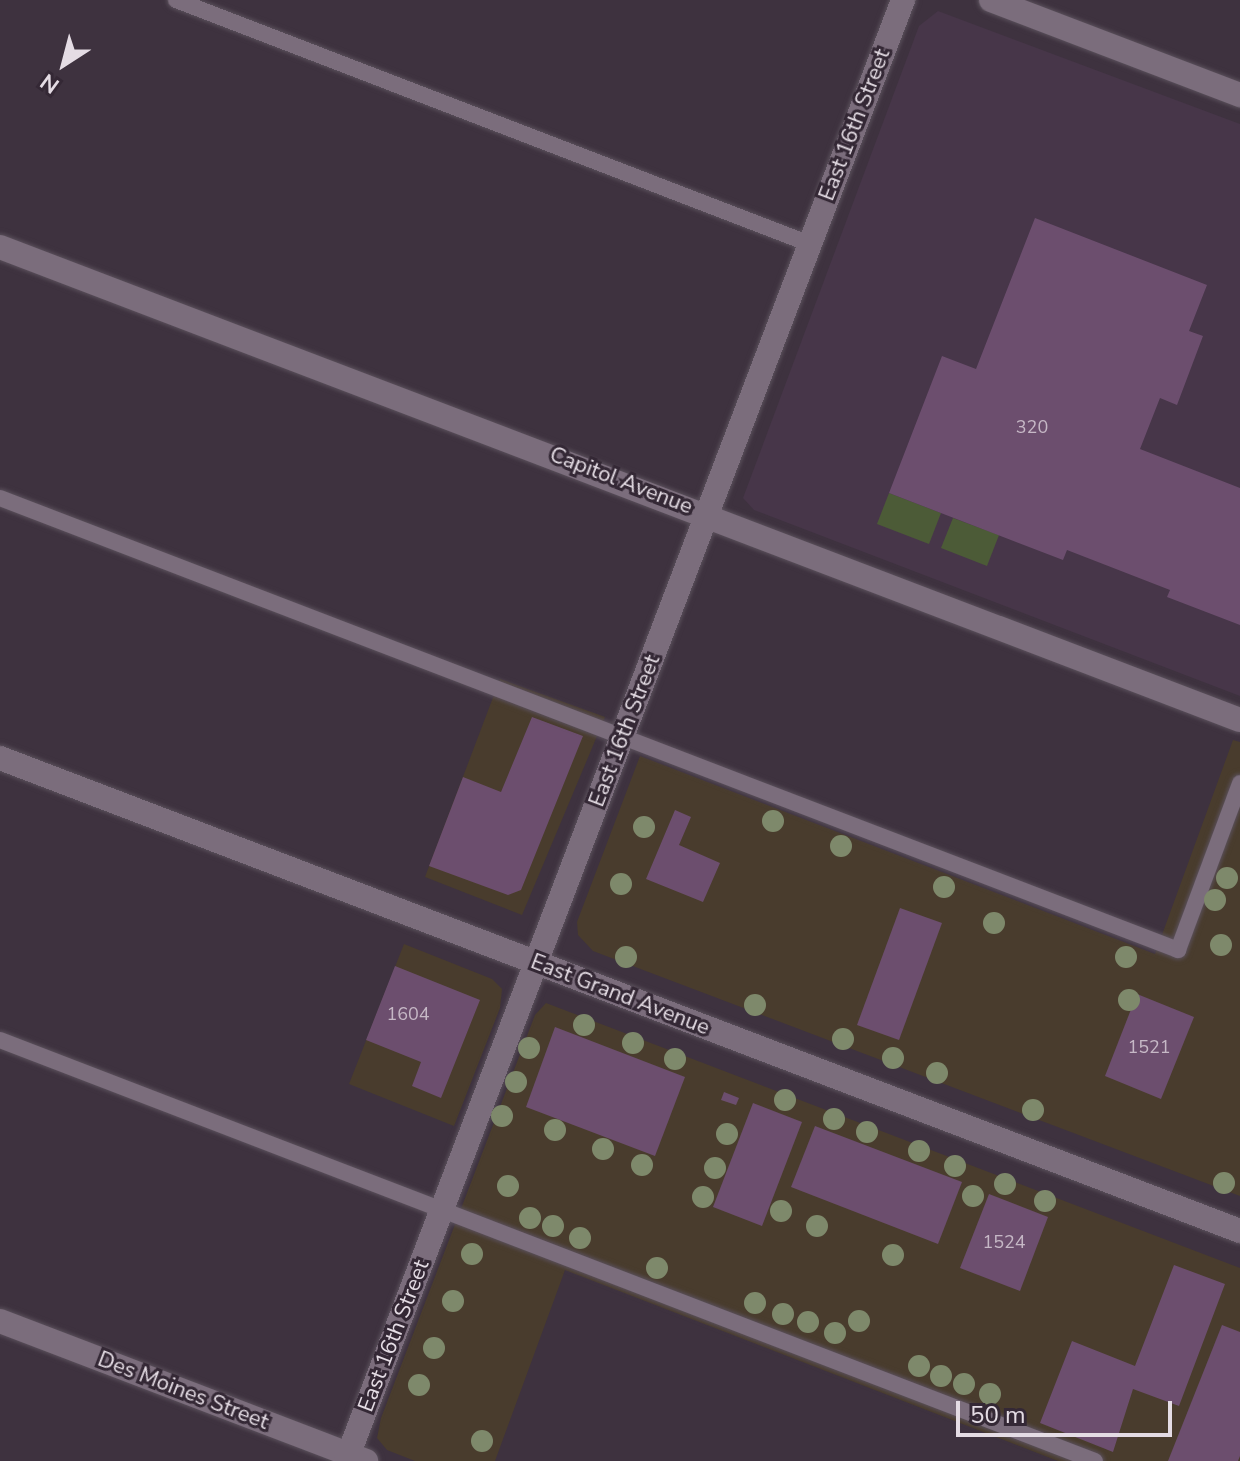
<!DOCTYPE html>
<html>
<head>
<meta charset="utf-8">
<style>
  body { margin:0 }
  #map { position:relative; width:1240px; height:1461px; overflow:hidden; background:#3e323f; font-family:"Nunito Sans",sans-serif }
  div>[style] { position:absolute }
  .commercial>* { inset:0; background:#493c2d }
  .built>* { inset:0; background:#473649 }
  .green>* { inset:0; background:#4c5b37 }
  .building>* { inset:0; background:#6c4e6e }
  .roads { filter:drop-shadow(0 0 2px #5a505b) drop-shadow(0 0 2px #5a505b) }
  .service>* { height:16px; margin:-8px; padding:0 8px; transform-origin:8px; border-radius:8px; background:#7b6d7c }
  .minor>* { height:24px; margin:-12px; padding:0 12px; transform-origin:12px; border-radius:12px; background:#7b6d7c }
  .tertiary>* { height:24px; margin:-12px; padding:0 12px; transform-origin:12px; border-radius:12px; background:#7b6d7c }
  .secondary>* { height:24px; margin:-12px; padding:0 12px; transform-origin:12px; border-radius:12px; background:#7b6d7c }
  .trees>* { width:22px; height:22px; margin:-11px; border-radius:50%; background:#7e896b }
  span { translate:-50% -50%; white-space:nowrap; text-align:center; line-height:1.15; -webkit-text-stroke:6px #342835; paint-order:stroke }
  .number-label { font-size:18px; color:#c6b8c6 }
  .number-label span { -webkit-text-stroke-width:0 }
  .street-label { font-size:22px; color:#e4dce4 }
  .north { position:absolute; left:24px; top:24px; width:80px; height:80px; -webkit-text-stroke:6px #342835; paint-order:stroke; rotate:216deg; font-size:22px; font-weight:700; line-height:32px; text-align:center; color:#e4dce4 }
  .north::after { content:''; display:block; margin:auto; width:28px; height:36px; background:#e4dce4; clip-path:polygon(50% 0,100% 100%,50% 72%,0 100%) }
  .scale { position:absolute; left:956px; top:1401px; width:216px; height:36px; box-sizing:border-box; border:4px solid #e4dce4; border-top:0; padding-left:10px; font-size:24px; line-height:28px; white-space:nowrap; color:#e4dce4; -webkit-text-stroke:6px #342835; paint-order:stroke }
</style>
</head>
<body>
<div id="map">
  <div class="commercial">
    <i style="clip-path:polygon(500px 679px,605px 717px,522px 915px,425px 877px)"></i>
    <i style="clip-path:polygon(1233px 740px,1240px 742px,1240px 1196px,593px 951px,578px 935px,577px 922px,640px 756px,1155px 954px)"></i>
    <i style="clip-path:polygon(404px 944px,492px 979px,502px 989px,500px 1008px,454px 1126px,349px 1084px)"></i>
    <i style="clip-path:polygon(546px 1003px,1240px 1268px,1240px 1461px,1058px 1461px,565px 1270px,495px 1461px,415px 1461px,387px 1450px,377px 1438px,381px 1418px,535px 1015px)"></i>
  </div>
  <div class="built">
    <i style="clip-path:polygon(938px 11px,1240px 124px,1240px 696px,754px 510px,743px 498px,919px 26px)"></i>
  </div>
  <div class="green">
    <i style="clip-path:polygon(889px 493px,941px 513px,929px 544px,877px 524px)"></i>
    <i style="clip-path:polygon(953px 518px,999px 535px,987px 566px,941px 548px)"></i>
  </div>
  <div class="building">
    <i style="clip-path:polygon(1035px 218px,1207px 285px,1189px 331px,1203px 336px,1177px 405px,1160px 398px,1140px 449px,1240px 488px,1240px 625px,1167px 597px,1170px 590px,1067px 550px,1063px 560px,889px 493px,942px 356px,976px 369px)"></i>
    <i style="clip-path:polygon(532px 717px,583px 736px,521px 890px,508px 895px,429px 866px,463px 777px,501px 792px)"></i>
    <i style="clip-path:polygon(675px 810px,691px 817px,679px 845px,720px 863px,703px 902px,646px 879px)"></i>
    <i style="clip-path:polygon(900px 908px,942px 923px,899px 1040px,857px 1025px)"></i>
    <i style="clip-path:polygon(395px 966px,480px 1000px,441px 1098px,412px 1086px,421px 1062px,366px 1040px)"></i>
    <i style="clip-path:polygon(1137px 994px,1194px 1017px,1161px 1099px,1105px 1076px)"></i>
    <i style="clip-path:polygon(555px 1027px,685px 1077px,655px 1156px,526px 1107px)"></i>
    <i style="clip-path:polygon(724px 1092px,739px 1098px,736px 1105px,721px 1100px)"></i>
    <i style="clip-path:polygon(753px 1103px,802px 1122px,762px 1226px,713px 1207px)"></i>
    <i style="clip-path:polygon(815px 1126px,962px 1182px,938px 1244px,791px 1187px)"></i>
    <i style="clip-path:polygon(989px 1194px,1048px 1217px,1020px 1291px,960px 1268px)"></i>
    <i style="clip-path:polygon(1174px 1265px,1225px 1284px,1179px 1406px,1133px 1389px,1113px 1452px,1040px 1423px,1072px 1341px,1135px 1366px)"></i>
    <i style="clip-path:polygon(1222px 1325px,1240px 1332px,1240px 1456px,1238px 1461px,1168px 1461px)"></i>
  </div>
  <div class="roads">
    <div class="service">
      <i style="left:176px;top:0;width:679px;rotate:21.05deg"></i>
      <i style="left:0;top:498px;width:1262px;rotate:20.99deg"></i>
      <i style="left:1178px;top:950px;width:178px;rotate:-69.6deg"></i>
      <i style="left:0;top:1040px;width:1173px;rotate:21.03deg"></i>
    </div>
    <div class="minor">
      <i style="left:0;top:247px;width:1327px;rotate:20.88deg"></i>
      <i style="left:0;top:1321px;width:392px;rotate:20.9deg"></i>
      <i style="left:346px;top:1461px;width:1564px;rotate:-69.13deg"></i>
    </div>
    <div class="tertiary">
      <i style="left:991px;top:0;width:267px;rotate:20.9deg"></i>
    </div>
    <div class="secondary">
      <i style="left:0;top:758px;width:1327px;rotate:20.88deg"></i>
    </div>
  </div>
  <div class="trees">
    <i style="left:773px;top:821px"></i>
    <i style="left:644px;top:827px"></i>
    <i style="left:841px;top:846px"></i>
    <i style="left:1227px;top:878px"></i>
    <i style="left:621px;top:884px"></i>
    <i style="left:944px;top:887px"></i>
    <i style="left:1215px;top:900px"></i>
    <i style="left:994px;top:923px"></i>
    <i style="left:1221px;top:945px"></i>
    <i style="left:626px;top:957px"></i>
    <i style="left:1126px;top:957px"></i>
    <i style="left:1129px;top:1000px"></i>
    <i style="left:755px;top:1005px"></i>
    <i style="left:584px;top:1025px"></i>
    <i style="left:843px;top:1039px"></i>
    <i style="left:633px;top:1043px"></i>
    <i style="left:529px;top:1048px"></i>
    <i style="left:893px;top:1058px"></i>
    <i style="left:675px;top:1059px"></i>
    <i style="left:937px;top:1073px"></i>
    <i style="left:516px;top:1082px"></i>
    <i style="left:785px;top:1100px"></i>
    <i style="left:1033px;top:1110px"></i>
    <i style="left:502px;top:1116px"></i>
    <i style="left:834px;top:1119px"></i>
    <i style="left:555px;top:1130px"></i>
    <i style="left:867px;top:1132px"></i>
    <i style="left:727px;top:1134px"></i>
    <i style="left:603px;top:1149px"></i>
    <i style="left:919px;top:1151px"></i>
    <i style="left:642px;top:1165px"></i>
    <i style="left:955px;top:1166px"></i>
    <i style="left:715px;top:1168px"></i>
    <i style="left:1224px;top:1183px"></i>
    <i style="left:1005px;top:1184px"></i>
    <i style="left:508px;top:1186px"></i>
    <i style="left:973px;top:1196px"></i>
    <i style="left:703px;top:1197px"></i>
    <i style="left:1045px;top:1201px"></i>
    <i style="left:781px;top:1211px"></i>
    <i style="left:530px;top:1218px"></i>
    <i style="left:553px;top:1226px"></i>
    <i style="left:817px;top:1226px"></i>
    <i style="left:580px;top:1238px"></i>
    <i style="left:472px;top:1254px"></i>
    <i style="left:893px;top:1255px"></i>
    <i style="left:657px;top:1268px"></i>
    <i style="left:453px;top:1301px"></i>
    <i style="left:755px;top:1303px"></i>
    <i style="left:783px;top:1314px"></i>
    <i style="left:859px;top:1321px"></i>
    <i style="left:808px;top:1322px"></i>
    <i style="left:835px;top:1333px"></i>
    <i style="left:434px;top:1348px"></i>
    <i style="left:919px;top:1366px"></i>
    <i style="left:941px;top:1376px"></i>
    <i style="left:964px;top:1384px"></i>
    <i style="left:419px;top:1385px"></i>
    <i style="left:990px;top:1394px"></i>
    <i style="left:482px;top:1441px"></i>
  </div>
  <div class="number-label">
    <span style="left:1032px;top:427px">320</span>
    <span style="left:408px;top:1014px">1604</span>
    <span style="left:1149px;top:1047px">1521</span>
    <span style="left:1004px;top:1242px">1524</span>
  </div>
  <div class="street-label">
    <span style="left:855px;top:125px;rotate:-69deg">East 16th Street</span>
    <span style="left:621px;top:481px;rotate:21deg">Capitol Avenue</span>
    <span style="left:625px;top:731px;rotate:-69deg">East 16th Street</span>
    <span style="left:620px;top:995px;rotate:21deg">East Grand Avenue</span>
    <span style="left:394px;top:1336px;rotate:-69deg">East 16th Street</span>
    <span style="left:183px;top:1391px;rotate:21deg">Des Moines Street</span>
  </div>
  <div class="north">N</div>
  <div class="scale">50 m</div>
</div>
</body>
</html>
